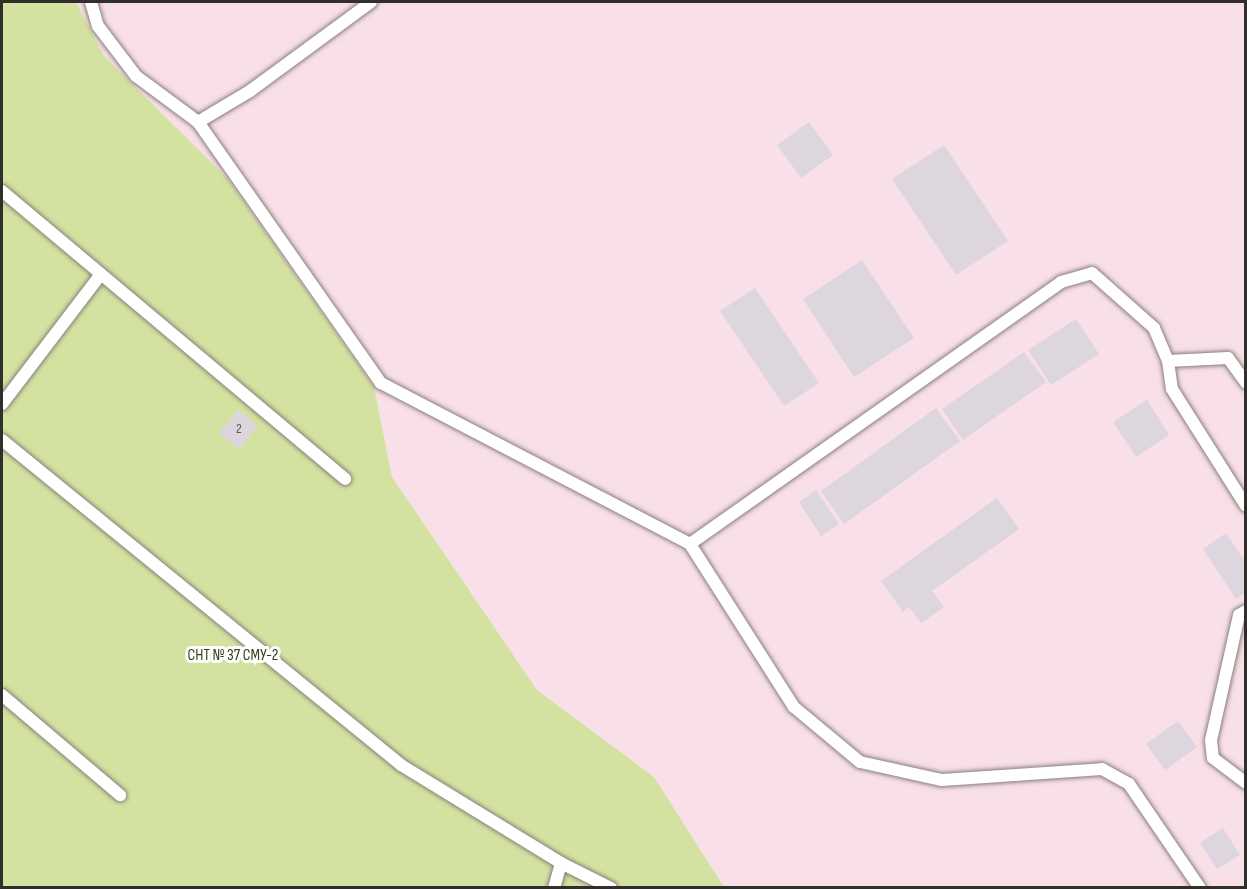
<!DOCTYPE html>
<html>
<head>
<meta charset="utf-8">
<style>
  body { margin:0 }
  #map { position:relative; width:1247px; height:889px; overflow:hidden; background:#f8efe7; font-family:"Sofia Sans Condensed",sans-serif }
  div>[style] { position:absolute }
  .industrial>* { inset:0; background:#f8dfe8 }
  .green>* { inset:0; background:#d4e2a1 }
  .building>* { inset:0; background:#ddd6df }
  .roads { filter:drop-shadow(0 0 2px #8a817a) drop-shadow(0 0 2px #8a817a) }
  .service>* { height:12px; margin:-6px; padding:0 6px; transform-origin:6px; border-radius:6px; background:#fff }
  span { translate:-50% -50%; white-space:nowrap; text-align:center; line-height:1.15; -webkit-text-stroke:6px #fefefe; paint-order:stroke }
  .number-label { font-size:14px; color:#5c5858 }
  .number-label span { -webkit-text-stroke-width:0 }
  .park-label { font-size:16px; color:#373e1a }
  .frame { position:absolute; inset:0; border:3px solid #312e2b; pointer-events:none }
</style>
</head>
<body>
<div id="map">
  <div class="industrial">
    <i style="clip-path:polygon(76px 2px,1245px 2px,1245px 887px,724px 887px,654px 777px,537px 690px,392px 477px,374px 387px,227px 178px,104px 56px)"></i>
  </div>
  <div class="green">
    <i style="clip-path:polygon(2px 2px,76px 2px,104px 56px,227px 178px,374px 387px,392px 477px,537px 690px,654px 777px,724px 887px,2px 888px)"></i>
  </div>
  <div class="building">
    <i style="clip-path:polygon(809px 122px,833px 155px,801px 178px,777px 145px)"></i>
    <i style="clip-path:polygon(944px 145px,1008px 241px,956px 275px,892px 179px)"></i>
    <i style="clip-path:polygon(862px 260px,914px 338px,854px 377px,803px 299px)"></i>
    <i style="clip-path:polygon(755px 288px,819px 383px,784px 406px,720px 311px)"></i>
    <i style="clip-path:polygon(1076px 319px,1099px 354px,1051px 385px,1028px 350px)"></i>
    <i style="clip-path:polygon(1024px 352px,1046px 382px,963px 440px,942px 409px)"></i>
    <i style="clip-path:polygon(1147px 400px,1169px 435px,1136px 457px,1113px 422px)"></i>
    <i style="clip-path:polygon(936px 408px,960px 441px,844px 524px,821px 491px)"></i>
    <i style="clip-path:polygon(238px 410px,258px 426px,239px 449px,219px 433px)"></i>
    <i style="clip-path:polygon(816px 490px,839px 524px,821px 536px,799px 502px)"></i>
    <i style="clip-path:polygon(997px 498px,1019px 529px,932px 591px,944px 607px,921px 623px,909px 607px,903px 612px,881px 581px)"></i>
    <i style="clip-path:polygon(1226px 533px,1246px 563px,1246px 592px,1236px 599px,1203px 549px)"></i>
    <i style="clip-path:polygon(1178px 721px,1197px 747px,1165px 770px,1146px 744px)"></i>
    <i style="clip-path:polygon(1223px 828px,1240px 855px,1217px 869px,1200px 843px)"></i>
  </div>
  <div class="roads">
    <div class="service">
      <i style="left:91px;top:2px;width:25px;rotate:74deg"></i>
      <i style="left:98px;top:26px;width:63px;rotate:52.8deg"></i>
      <i style="left:136px;top:76px;width:77px;rotate:36.6deg"></i>
      <i style="left:371px;top:2px;width:150px;rotate:143.7deg"></i>
      <i style="left:250px;top:91px;width:61px;rotate:149.2deg"></i>
      <i style="left:198px;top:122px;width:319px;rotate:55deg"></i>
      <i style="left:381px;top:383px;width:348px;rotate:27.5deg"></i>
      <i style="left:690px;top:544px;width:454px;rotate:-35.2deg"></i>
      <i style="left:1061px;top:282px;width:32px;rotate:-16deg"></i>
      <i style="left:1092px;top:273px;width:83px;rotate:41.6deg"></i>
      <i style="left:1154px;top:328px;width:36px;rotate:67deg"></i>
      <i style="left:1168px;top:361px;width:28px;rotate:82deg"></i>
      <i style="left:1172px;top:389px;width:138px;rotate:57.7deg"></i>
      <i style="left:2px;top:191px;width:448px;rotate:40deg"></i>
      <i style="left:1168px;top:361px;width:60px;rotate:-2.9deg"></i>
      <i style="left:1228px;top:358px;width:31px;rotate:54deg"></i>
      <i style="left:2px;top:404px;width:163px;rotate:-52.7deg"></i>
      <i style="left:2px;top:440px;width:515px;rotate:39.16deg"></i>
      <i style="left:401px;top:765px;width:188px;rotate:31.5deg"></i>
      <i style="left:561px;top:863px;width:56px;rotate:26.6deg"></i>
      <i style="left:690px;top:544px;width:193px;rotate:57.5deg"></i>
      <i style="left:794px;top:707px;width:86px;rotate:39.8deg"></i>
      <i style="left:860px;top:762px;width:84px;rotate:12.4deg"></i>
      <i style="left:942px;top:780px;width:160px;rotate:-3.9deg"></i>
      <i style="left:1102px;top:769px;width:31px;rotate:29deg"></i>
      <i style="left:1129px;top:784px;width:126px;rotate:55.7deg"></i>
      <i style="left:1246px;top:611px;width:8px;rotate:150deg"></i>
      <i style="left:1239px;top:615px;width:128px;rotate:102.6deg"></i>
      <i style="left:1211px;top:740px;width:18px;rotate:84deg"></i>
      <i style="left:1213px;top:758px;width:41px;rotate:37.1deg"></i>
      <i style="left:2px;top:695px;width:155px;rotate:40.3deg"></i>
      <i style="left:554px;top:888px;width:26px;rotate:-74deg"></i>
    </div>
  </div>
  <div class="number-label">
    <span style="left:239px;top:429px">2</span>
  </div>
  <div class="park-label">
    <span style="left:233px;top:656px">СНТ № 37 СМУ-2</span>
  </div>
  <div class="frame"></div>
</div>
</body>
</html>
